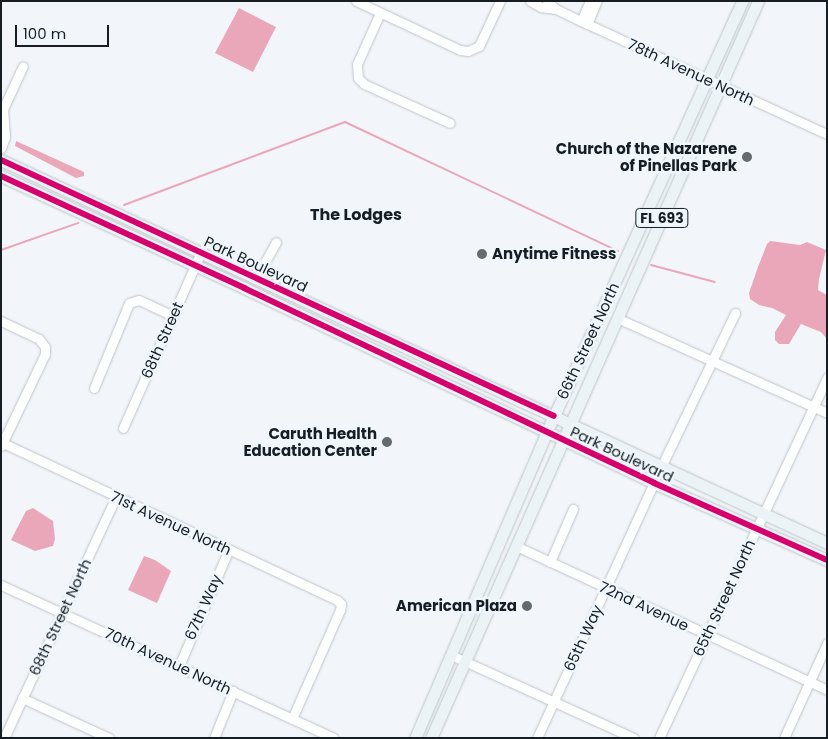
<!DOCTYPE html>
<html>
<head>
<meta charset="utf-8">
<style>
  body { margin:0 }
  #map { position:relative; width:828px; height:739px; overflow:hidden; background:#f2f6fa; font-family:Poppins,sans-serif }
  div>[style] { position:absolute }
  .water>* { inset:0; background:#e9a7b9 }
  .stream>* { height:2px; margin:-1px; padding:0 1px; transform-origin:1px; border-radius:1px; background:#e9a7b9 }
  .roads { filter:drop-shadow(0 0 1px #bdc3c7) drop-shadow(0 0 1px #bdc3c7) }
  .minor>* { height:9px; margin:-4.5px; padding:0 4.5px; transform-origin:4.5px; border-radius:4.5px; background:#fdfefe }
  .major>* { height:11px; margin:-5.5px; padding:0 5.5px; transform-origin:5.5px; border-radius:5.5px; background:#ecf3f7 }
  .cycleway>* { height:6px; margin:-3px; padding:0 3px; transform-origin:3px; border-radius:3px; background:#d6006c }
  .dots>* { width:14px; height:14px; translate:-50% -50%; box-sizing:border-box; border:2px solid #eff7fd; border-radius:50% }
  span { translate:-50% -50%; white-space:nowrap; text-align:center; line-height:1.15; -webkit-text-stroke:5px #eff7fd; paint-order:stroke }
  .shield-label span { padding:1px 4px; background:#eff7fd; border:1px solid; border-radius:4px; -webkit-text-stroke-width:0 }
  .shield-label { font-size:14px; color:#171e23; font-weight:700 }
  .street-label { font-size:15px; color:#171e23 }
  .poi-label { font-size:15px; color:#171e23; font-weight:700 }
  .right { translate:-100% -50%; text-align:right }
  .left { translate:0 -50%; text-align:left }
  .neighbourhood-label { font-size:16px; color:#171e23; font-weight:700 }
  .frame { position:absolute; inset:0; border:2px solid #171e23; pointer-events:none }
  .scale { position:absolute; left:15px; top:25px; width:94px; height:22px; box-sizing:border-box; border:2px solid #171e23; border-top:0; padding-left:6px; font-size:15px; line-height:18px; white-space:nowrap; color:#171e23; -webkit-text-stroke:4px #eff7fd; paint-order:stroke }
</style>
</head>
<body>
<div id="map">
  <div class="water">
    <i style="clip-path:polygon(239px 8px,276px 27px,253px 72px,215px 53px)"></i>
    <i style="clip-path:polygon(16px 141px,84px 172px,84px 176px,76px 178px,15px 146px)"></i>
    <i style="clip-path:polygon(770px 241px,800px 245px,807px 242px,826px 250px,819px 279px,818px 290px,827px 295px,827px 339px,821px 332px,801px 324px,789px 344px,779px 344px,775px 340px,775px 332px,786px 315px,772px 308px,759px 305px,750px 299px,749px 293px,758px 267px,767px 244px)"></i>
    <i style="clip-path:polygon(33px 508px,53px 521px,55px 539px,53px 546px,35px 551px,11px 540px,26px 511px)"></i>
    <i style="clip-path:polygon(144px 556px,155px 560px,171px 571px,157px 603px,128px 590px)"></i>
  </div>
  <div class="stream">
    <i style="left:124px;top:205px;width:236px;rotate:-20.6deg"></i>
    <i style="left:345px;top:122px;width:302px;rotate:25.3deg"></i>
    <i style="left:1px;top:250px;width:82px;rotate:-19.3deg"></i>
    <i style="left:651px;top:265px;width:66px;rotate:14.9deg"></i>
  </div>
  <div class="roads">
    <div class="minor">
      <i style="left:356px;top:1px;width:115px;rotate:25.2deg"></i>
      <i style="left:460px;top:50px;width:8px;rotate:7deg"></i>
      <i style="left:468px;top:51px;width:12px;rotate:-24deg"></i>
      <i style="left:479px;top:46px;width:50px;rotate:-65deg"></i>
      <i style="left:530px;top:1px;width:13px;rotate:29deg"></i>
      <i style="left:541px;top:7px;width:15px;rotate:8deg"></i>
      <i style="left:547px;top:1px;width:12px;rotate:42deg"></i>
      <i style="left:556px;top:9px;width:28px;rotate:26deg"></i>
      <i style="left:581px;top:21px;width:271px;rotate:24.7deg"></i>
      <i style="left:380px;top:13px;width:56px;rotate:114.3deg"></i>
      <i style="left:357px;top:64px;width:14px;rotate:86deg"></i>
      <i style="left:358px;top:78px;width:8px;rotate:45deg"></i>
      <i style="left:364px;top:84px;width:94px;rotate:24.4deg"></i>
      <i style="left:581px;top:21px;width:22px;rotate:-66deg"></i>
      <i style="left:587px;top:24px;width:25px;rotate:-67deg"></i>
      <i style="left:1px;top:148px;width:12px;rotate:-70deg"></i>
      <i style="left:5px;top:137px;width:28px;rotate:-94deg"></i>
      <i style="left:3px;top:109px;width:47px;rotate:-65.1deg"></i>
      <i style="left:256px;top:278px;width:41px;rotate:-60.9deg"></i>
      <i style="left:617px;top:318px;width:230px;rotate:24.3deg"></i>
      <i style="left:1px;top:321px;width:42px;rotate:25.3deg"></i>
      <i style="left:39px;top:339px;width:10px;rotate:53deg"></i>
      <i style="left:45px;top:347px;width:7px;rotate:90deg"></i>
      <i style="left:45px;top:354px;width:102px;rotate:115.6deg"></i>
      <i style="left:94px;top:388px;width:92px;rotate:-67.6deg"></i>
      <i style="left:129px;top:303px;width:10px;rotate:-17deg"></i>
      <i style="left:139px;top:300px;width:38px;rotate:25deg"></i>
      <i style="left:123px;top:428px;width:193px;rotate:-66.1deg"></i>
      <i style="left:1px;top:442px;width:371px;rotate:25.2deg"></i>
      <i style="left:337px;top:600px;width:6px;rotate:45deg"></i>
      <i style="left:341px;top:604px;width:6px;rotate:99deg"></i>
      <i style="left:340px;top:610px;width:119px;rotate:113.8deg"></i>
      <i style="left:661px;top:467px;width:171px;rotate:-64.3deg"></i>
      <i style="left:516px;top:546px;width:343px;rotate:24.8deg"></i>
      <i style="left:550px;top:562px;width:58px;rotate:-66.5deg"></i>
      <i style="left:1px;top:585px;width:366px;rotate:24.7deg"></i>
      <i style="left:451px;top:655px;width:201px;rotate:24.4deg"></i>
      <i style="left:179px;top:666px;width:127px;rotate:-66.9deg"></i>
      <i style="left:22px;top:698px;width:96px;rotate:24.7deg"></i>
      <i style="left:4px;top:738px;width:266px;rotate:-65.1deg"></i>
      <i style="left:214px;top:738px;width:51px;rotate:-68deg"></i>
      <i style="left:537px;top:738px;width:281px;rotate:-65.4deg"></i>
      <i style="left:659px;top:738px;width:398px;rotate:-65deg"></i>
      <i style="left:784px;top:738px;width:104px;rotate:-65.6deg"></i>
    </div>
    <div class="major">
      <i style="left:1px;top:160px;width:910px;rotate:24.88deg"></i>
      <i style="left:1px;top:176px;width:268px;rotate:24.7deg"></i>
      <i style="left:244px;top:288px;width:454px;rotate:25.4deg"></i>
      <i style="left:654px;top:483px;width:189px;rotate:24deg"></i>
      <i style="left:415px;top:738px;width:351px;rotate:-66.7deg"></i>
      <i style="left:554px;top:416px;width:456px;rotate:-65.6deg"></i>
      <i style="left:431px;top:738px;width:806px;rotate:-66.07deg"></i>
    </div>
  </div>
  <div class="cycleway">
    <i style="left:1px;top:160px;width:609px;rotate:24.84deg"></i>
    <i style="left:1px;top:176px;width:268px;rotate:24.7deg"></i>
    <i style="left:244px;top:288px;width:454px;rotate:25.4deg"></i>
    <i style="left:654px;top:483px;width:189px;rotate:24deg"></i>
  </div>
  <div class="dots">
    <i style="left:747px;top:157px;background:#646a6e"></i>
    <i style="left:482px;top:254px;background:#646a6e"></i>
    <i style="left:387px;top:442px;background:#646a6e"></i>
    <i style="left:527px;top:606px;background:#646a6e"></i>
  </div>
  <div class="shield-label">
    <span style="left:662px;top:218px">FL 693</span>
  </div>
  <div class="street-label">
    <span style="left:691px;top:72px;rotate:25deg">78th Avenue North</span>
    <span style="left:256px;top:264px;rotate:25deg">Park Boulevard</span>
    <span style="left:162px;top:340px;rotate:-66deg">68th Street</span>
    <span style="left:588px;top:341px;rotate:-65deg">66th Street North</span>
    <span style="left:622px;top:454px;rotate:25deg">Park Boulevard</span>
    <span style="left:171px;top:523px;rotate:25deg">71st Avenue North</span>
    <span style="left:724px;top:598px;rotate:-65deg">65th Street North</span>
    <span style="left:644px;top:606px;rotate:25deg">72nd Avenue</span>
    <span style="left:203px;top:607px;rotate:-66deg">67th Way</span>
    <span style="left:60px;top:617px;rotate:-65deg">68th Street North</span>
    <span style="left:583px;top:638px;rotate:-65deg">65th Way</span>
    <span style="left:168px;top:661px;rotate:25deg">70th Avenue North</span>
  </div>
  <div class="poi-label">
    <span class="right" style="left:737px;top:157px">Church of the Nazarene<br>of Pinellas Park</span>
    <span class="left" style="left:492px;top:254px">Anytime Fitness</span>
    <span class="right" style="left:377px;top:442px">Caruth Health<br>Education Center</span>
    <span class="right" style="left:517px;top:606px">American Plaza</span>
  </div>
  <div class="neighbourhood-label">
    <span style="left:356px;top:215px">The Lodges</span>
  </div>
  <div class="frame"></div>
  <div class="scale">100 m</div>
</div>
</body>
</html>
